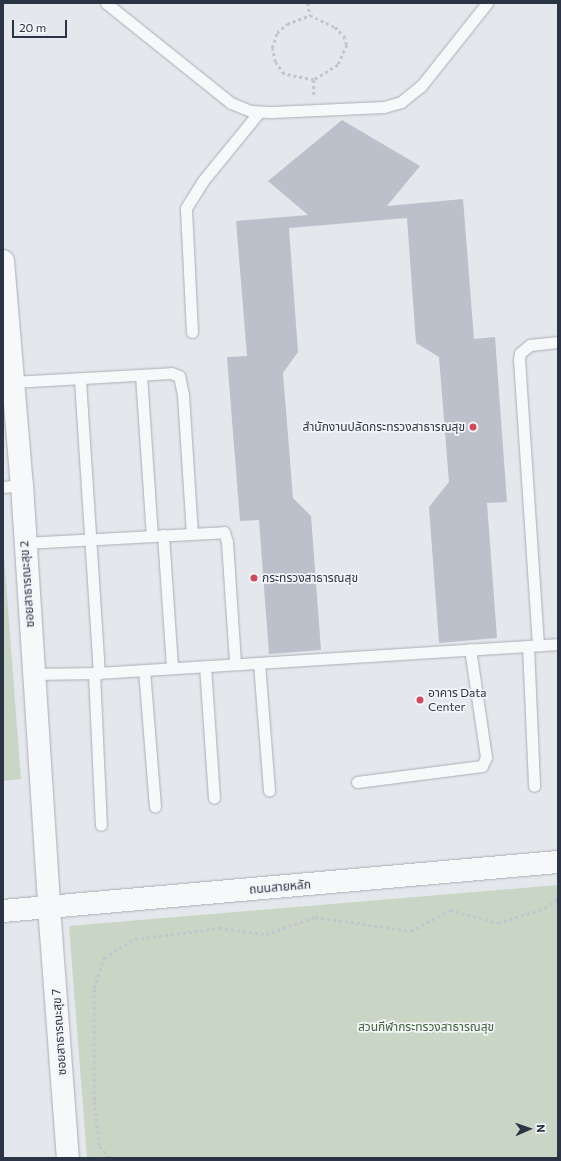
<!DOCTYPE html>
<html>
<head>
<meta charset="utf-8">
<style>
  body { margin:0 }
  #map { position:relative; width:561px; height:1161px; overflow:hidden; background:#e4e7ec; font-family:Commissioner,"Noto Sans Thai",sans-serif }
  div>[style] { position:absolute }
  .green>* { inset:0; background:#c9d6c5 }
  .building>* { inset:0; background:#bbc0ca }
  .path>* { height:2.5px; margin-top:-1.25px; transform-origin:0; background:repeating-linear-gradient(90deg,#c2c5cb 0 3px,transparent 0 6px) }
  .roads { filter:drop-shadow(0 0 1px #a9aeb7) drop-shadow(0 0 1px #a9aeb7) }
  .service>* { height:11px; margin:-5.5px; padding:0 5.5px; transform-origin:5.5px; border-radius:5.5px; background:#f7f8fa }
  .minor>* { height:22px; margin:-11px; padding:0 11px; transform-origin:11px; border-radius:11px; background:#f7f8fa }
  .dots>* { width:11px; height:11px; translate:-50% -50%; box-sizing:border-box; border:2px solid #f4f6f9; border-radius:50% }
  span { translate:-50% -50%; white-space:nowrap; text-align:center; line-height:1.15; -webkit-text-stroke:3.5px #f4f6f9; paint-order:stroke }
  .poi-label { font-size:12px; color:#2b3445 }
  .right { translate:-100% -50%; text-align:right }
  .left { translate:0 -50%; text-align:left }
  .street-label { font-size:12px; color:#2b3445 }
  .park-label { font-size:12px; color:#3f6138 }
  .frame { position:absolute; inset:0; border:4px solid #2b3445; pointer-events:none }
  .north { position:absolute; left:509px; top:1109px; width:40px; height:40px; -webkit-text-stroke:3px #f4f6f9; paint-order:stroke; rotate:88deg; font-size:11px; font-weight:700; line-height:16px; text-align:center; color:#2b3445 }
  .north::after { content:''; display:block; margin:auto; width:14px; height:18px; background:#2b3445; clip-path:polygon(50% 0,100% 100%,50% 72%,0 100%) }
  .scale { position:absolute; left:12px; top:20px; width:55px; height:18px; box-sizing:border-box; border:2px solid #2b3445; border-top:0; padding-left:5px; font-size:12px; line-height:14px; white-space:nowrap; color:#2b3445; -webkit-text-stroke:3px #f4f6f9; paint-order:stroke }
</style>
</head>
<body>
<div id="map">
  <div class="green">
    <i style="clip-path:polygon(3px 543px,21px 779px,3px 781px)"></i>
    <i style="clip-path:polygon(558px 885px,558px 1158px,87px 1158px,69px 926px)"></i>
  </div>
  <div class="building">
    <i style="clip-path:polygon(342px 120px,420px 166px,387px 206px,463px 199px,474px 339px,495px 337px,507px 502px,487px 503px,497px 638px,439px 643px,429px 507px,449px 482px,439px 357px,416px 343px,407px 218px,289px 228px,298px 352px,283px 373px,293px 498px,311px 516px,321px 650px,269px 654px,259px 520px,240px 521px,227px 357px,247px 356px,236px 221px,308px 215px,268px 181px)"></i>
  </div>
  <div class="path">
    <i style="left:308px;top:3px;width:12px;rotate:81deg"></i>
    <i style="left:310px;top:15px;width:28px;rotate:26deg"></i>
    <i style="left:335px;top:27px;width:13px;rotate:45deg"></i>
    <i style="left:344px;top:36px;width:9px;rotate:72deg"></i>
    <i style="left:347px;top:45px;width:22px;rotate:114deg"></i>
    <i style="left:338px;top:65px;width:28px;rotate:148deg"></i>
    <i style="left:314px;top:80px;width:31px;rotate:-169deg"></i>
    <i style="left:284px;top:74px;width:15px;rotate:-127deg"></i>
    <i style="left:275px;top:62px;width:14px;rotate:-102deg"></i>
    <i style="left:272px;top:48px;width:16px;rotate:-72deg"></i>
    <i style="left:277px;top:33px;width:13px;rotate:-42deg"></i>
    <i style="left:287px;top:24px;width:25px;rotate:-21deg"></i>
    <i style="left:314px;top:80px;width:16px;rotate:90deg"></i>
    <i style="left:109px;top:1158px;width:16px;rotate:-130deg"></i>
    <i style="left:99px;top:1146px;width:46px;rotate:-96.2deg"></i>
    <i style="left:94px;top:1100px;width:112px;rotate:-90deg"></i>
    <i style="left:94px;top:988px;width:32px;rotate:-72deg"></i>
    <i style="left:104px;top:958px;width:36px;rotate:-32deg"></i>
    <i style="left:135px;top:939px;width:85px;rotate:-7.5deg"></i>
    <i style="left:219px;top:928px;width:47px;rotate:7.3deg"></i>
    <i style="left:266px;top:934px;width:52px;rotate:-19.1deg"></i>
    <i style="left:315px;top:917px;width:97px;rotate:8.3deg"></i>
    <i style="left:411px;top:931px;width:44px;rotate:-28.3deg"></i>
    <i style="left:450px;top:910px;width:50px;rotate:15.2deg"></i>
    <i style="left:498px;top:923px;width:49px;rotate:-17.7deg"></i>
    <i style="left:545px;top:908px;width:16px;rotate:-35deg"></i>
  </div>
  <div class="roads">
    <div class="service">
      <i style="left:106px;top:3px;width:160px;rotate:38.7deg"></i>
      <i style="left:231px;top:103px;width:22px;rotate:22deg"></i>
      <i style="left:251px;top:111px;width:22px;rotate:3deg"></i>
      <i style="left:273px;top:112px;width:111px;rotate:-2.6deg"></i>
      <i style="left:384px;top:107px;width:18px;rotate:-16deg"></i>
      <i style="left:401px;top:102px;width:26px;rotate:-39deg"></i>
      <i style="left:421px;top:86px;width:106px;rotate:-51.5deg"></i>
      <i style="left:192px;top:332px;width:124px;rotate:-92.8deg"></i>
      <i style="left:186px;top:208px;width:31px;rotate:-58deg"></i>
      <i style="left:202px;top:182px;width:90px;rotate:-50.8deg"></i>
      <i style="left:141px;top:375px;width:161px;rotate:86.1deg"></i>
      <i style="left:80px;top:380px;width:294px;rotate:86.3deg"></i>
      <i style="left:12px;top:382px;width:159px;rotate:-3.2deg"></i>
      <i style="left:171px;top:373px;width:9px;rotate:21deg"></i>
      <i style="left:179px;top:376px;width:19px;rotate:78deg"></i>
      <i style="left:183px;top:395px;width:138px;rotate:86.3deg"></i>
      <i style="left:3px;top:487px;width:19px;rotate:-6deg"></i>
      <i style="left:163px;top:535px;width:133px;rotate:86.1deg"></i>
      <i style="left:24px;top:543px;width:200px;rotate:-3.1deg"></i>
      <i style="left:224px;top:532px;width:10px;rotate:73deg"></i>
      <i style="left:227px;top:542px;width:122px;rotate:86.2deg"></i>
      <i style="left:538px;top:645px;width:286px;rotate:-93.8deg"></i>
      <i style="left:519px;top:360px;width:7px;rotate:-82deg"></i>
      <i style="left:520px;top:353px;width:13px;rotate:-39deg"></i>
      <i style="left:530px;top:345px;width:28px;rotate:-6deg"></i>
      <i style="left:528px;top:646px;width:140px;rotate:87.5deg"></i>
      <i style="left:259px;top:663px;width:128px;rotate:85.5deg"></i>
      <i style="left:205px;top:666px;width:132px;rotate:86.1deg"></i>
      <i style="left:144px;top:670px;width:137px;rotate:85.4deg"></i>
      <i style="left:94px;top:673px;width:152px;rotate:87.4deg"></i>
      <i style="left:33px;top:674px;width:66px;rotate:-0.9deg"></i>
      <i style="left:99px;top:673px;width:460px;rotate:-3.6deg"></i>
      <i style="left:357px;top:782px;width:126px;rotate:-7.3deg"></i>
      <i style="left:482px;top:766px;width:10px;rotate:-66deg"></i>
      <i style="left:486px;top:757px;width:109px;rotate:-98.4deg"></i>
    </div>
    <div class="minor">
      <i style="left:3px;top:261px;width:225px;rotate:85.2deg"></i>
      <i style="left:22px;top:485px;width:423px;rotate:86.3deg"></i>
      <i style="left:49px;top:907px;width:252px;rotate:85.7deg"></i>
      <i style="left:3px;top:911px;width:557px;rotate:-5.05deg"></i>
    </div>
  </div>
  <div class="dots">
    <i style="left:473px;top:427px;background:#d1495b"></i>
    <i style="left:254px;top:578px;background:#d1495b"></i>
    <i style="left:420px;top:700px;background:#d1495b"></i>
  </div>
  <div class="poi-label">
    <span class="right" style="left:465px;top:427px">สำนักงานปลัดกระทรวงสาธารณสุข</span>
    <span class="left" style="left:262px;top:578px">กระทรวงสาธารณสุข</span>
    <span class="left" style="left:428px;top:700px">อาคาร Data<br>Center</span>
  </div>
  <div class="street-label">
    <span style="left:27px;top:584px;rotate:-94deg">ซอยสาธารณะสุข 2</span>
    <span style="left:280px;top:887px;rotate:-5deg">ถนนสายหลัก</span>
    <span style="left:59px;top:1032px;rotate:-94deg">ซอยสาธารณะสุข 7</span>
  </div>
  <div class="park-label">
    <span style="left:426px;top:1027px">สวนกีฬากระทรวงสาธารณสุข</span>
  </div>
  <div class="frame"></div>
  <div class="north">N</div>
  <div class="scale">20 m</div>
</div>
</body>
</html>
